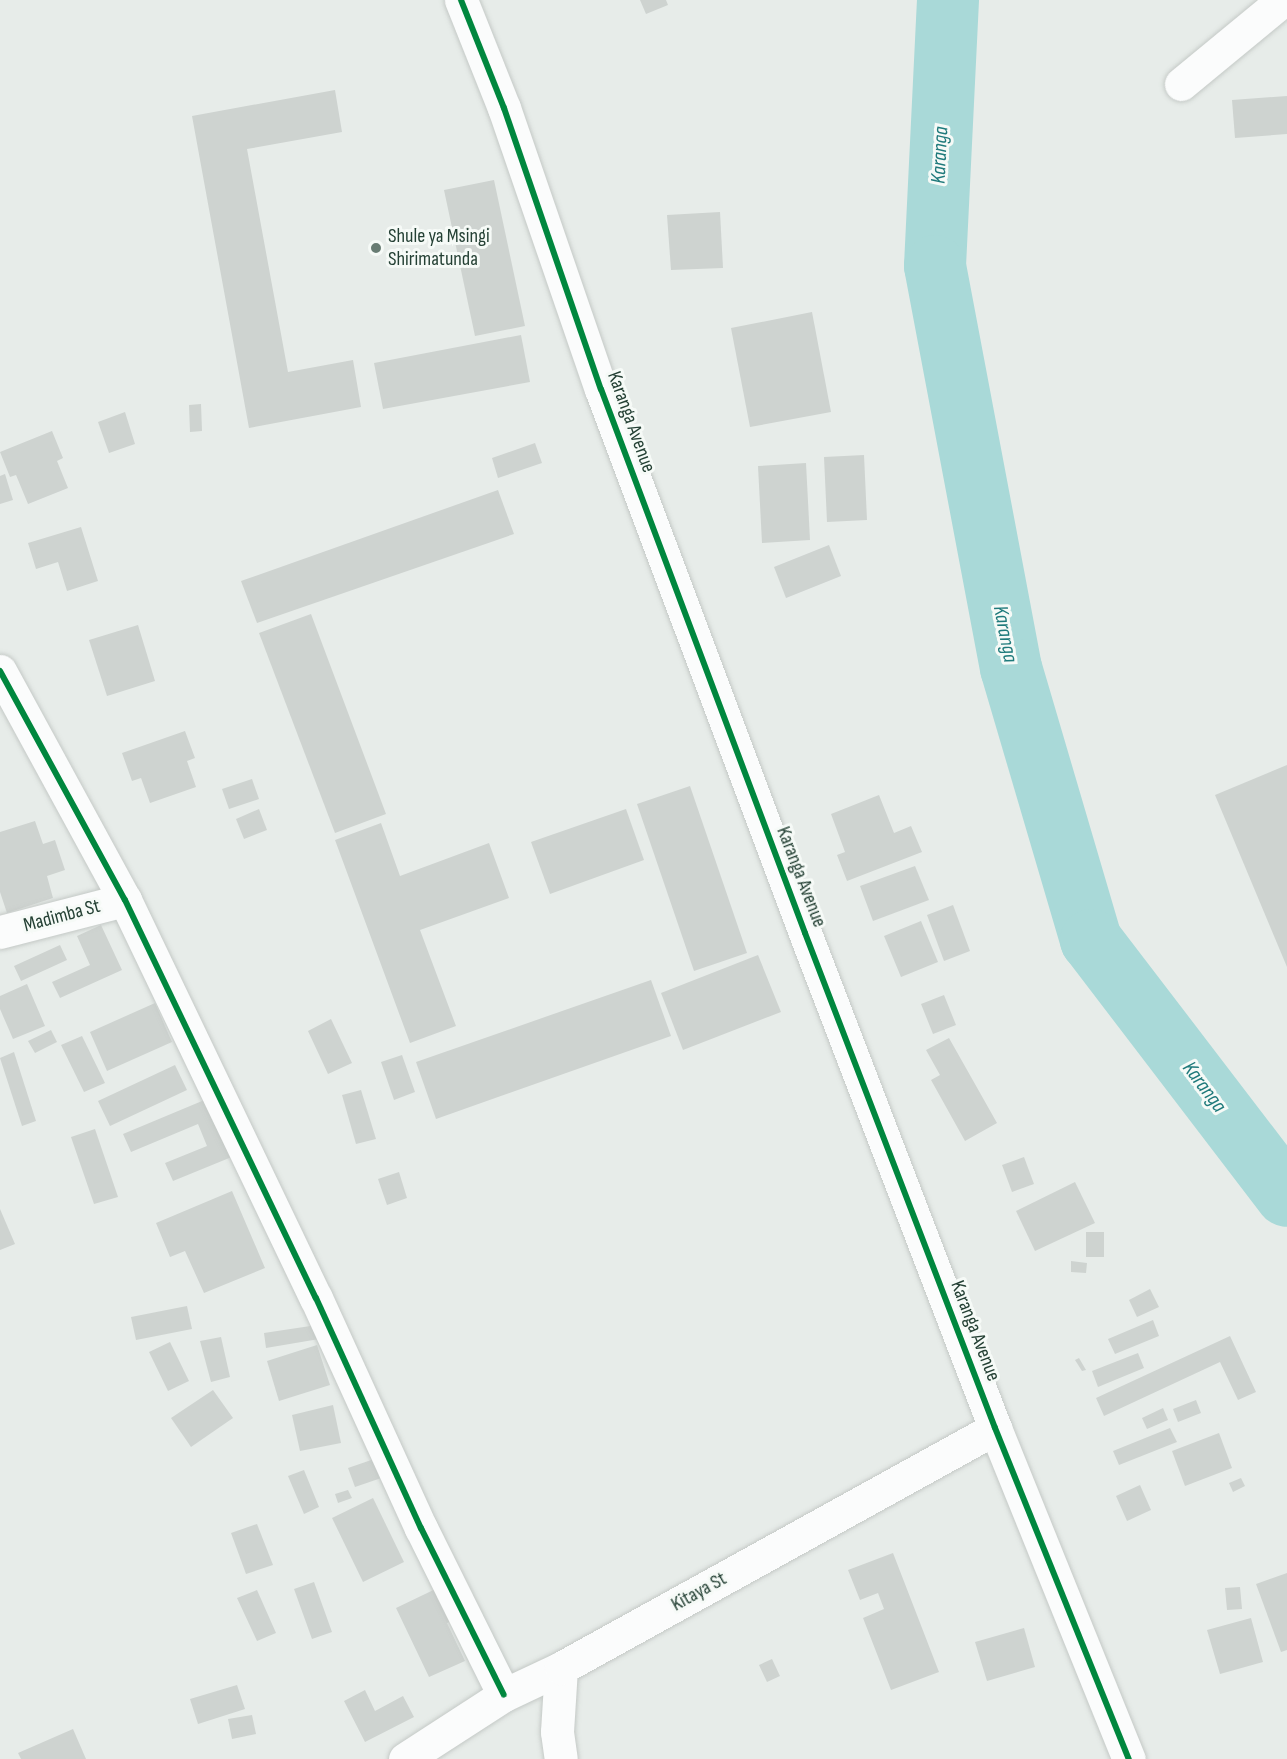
<!DOCTYPE html>
<html>
<head>
<meta charset="utf-8">
<style>
  body { margin:0 }
  #map { position:relative; width:1287px; height:1759px; overflow:hidden; background:#e7ece9; font-family:"Sofia Sans Condensed",sans-serif }
  div>[style] { position:absolute }
  .river>* { height:62px; margin:-31px; padding:0 31px; transform-origin:31px; border-radius:31px; background:#a9d9d8 }
  .building>* { inset:0; background:#ced3d0 }
  .roads { filter:drop-shadow(0 0 2px #c4c9c6) drop-shadow(0 0 2px #c4c9c6) }
  .minor>* { height:33px; margin:-16.5px; padding:0 16.5px; transform-origin:16.5px; border-radius:16.5px; background:#fbfcfc }
  .cycleway>* { height:6px; margin:-3px; padding:0 3px; transform-origin:3px; border-radius:3px; background:#00873e }
  .dots>* { width:16px; height:16px; translate:-50% -50%; box-sizing:border-box; border:3px solid #f6faf7; border-radius:50% }
  span { translate:-50% -50%; white-space:nowrap; text-align:center; line-height:1.15; -webkit-text-stroke:6px #f6faf7; paint-order:stroke }
  .poi-label { font-size:20px; color:#244034 }
  .left { translate:0 -50%; text-align:left }
  .street-label { font-size:20px; color:#244034 }
  .water-label { font-size:21px; color:#1f7a7b; font-style:italic }
</style>
</head>
<body>
<div id="map">
  <div class="river">
    <i style="left:948px;top:0;width:266px;rotate:92.8deg"></i>
    <i style="left:935px;top:266px;width:409px;rotate:79.3deg"></i>
    <i style="left:1011px;top:668px;width:284px;rotate:73.6deg"></i>
    <i style="left:1091px;top:940px;width:322px;rotate:52.6deg"></i>
  </div>
  <div class="building">
    <i style="clip-path:polygon(640px 0,666px 0,668px 5px,646px 14px)"></i>
    <i style="clip-path:polygon(335px 90px,342px 132px,247px 149px,288px 372px,353px 360px,361px 407px,249px 428px,192px 116px)"></i>
    <i style="clip-path:polygon(1287px 96px,1287px 134px,1235px 138px,1232px 100px)"></i>
    <i style="clip-path:polygon(494px 180px,525px 326px,475px 336px,444px 190px)"></i>
    <i style="clip-path:polygon(720px 212px,723px 268px,671px 270px,667px 215px)"></i>
    <i style="clip-path:polygon(812px 312px,831px 412px,750px 427px,731px 328px)"></i>
    <i style="clip-path:polygon(521px 335px,530px 382px,383px 409px,374px 363px)"></i>
    <i style="clip-path:polygon(201px 404px,202px 431px,190px 432px,189px 405px)"></i>
    <i style="clip-path:polygon(125px 412px,135px 444px,109px 453px,98px 422px)"></i>
    <i style="clip-path:polygon(52px 431px,63px 458px,57px 461px,68px 488px,28px 504px,16px 475px,10px 477px,0 452px)"></i>
    <i style="clip-path:polygon(535px 443px,542px 463px,498px 478px,492px 458px)"></i>
    <i style="clip-path:polygon(864px 455px,867px 520px,827px 522px,824px 457px)"></i>
    <i style="clip-path:polygon(806px 463px,810px 540px,762px 543px,758px 466px)"></i>
    <i style="clip-path:polygon(5px 474px,13px 500px,0 504px,0 476px)"></i>
    <i style="clip-path:polygon(498px 490px,514px 534px,257px 623px,241px 581px)"></i>
    <i style="clip-path:polygon(81px 527px,98px 581px,67px 591px,58px 562px,36px 569px,28px 543px)"></i>
    <i style="clip-path:polygon(829px 545px,841px 576px,786px 598px,774px 567px)"></i>
    <i style="clip-path:polygon(311px 614px,386px 814px,335px 833px,259px 633px)"></i>
    <i style="clip-path:polygon(138px 625px,155px 681px,107px 696px,89px 640px)"></i>
    <i style="clip-path:polygon(185px 731px,195px 758px,187px 761px,196px 787px,150px 803px,141px 778px,132px 781px,122px 753px)"></i>
    <i style="clip-path:polygon(1287px 765px,1287px 967px,1215px 795px)"></i>
    <i style="clip-path:polygon(252px 779px,259px 799px,229px 809px,222px 789px)"></i>
    <i style="clip-path:polygon(690px 786px,747px 953px,694px 971px,637px 804px)"></i>
    <i style="clip-path:polygon(879px 795px,894px 833px,911px 826px,922px 852px,847px 881px,837px 855px,845px 852px,831px 814px)"></i>
    <i style="clip-path:polygon(259px 809px,267px 830px,244px 839px,236px 819px)"></i>
    <i style="clip-path:polygon(626px 809px,644px 860px,550px 894px,531px 842px)"></i>
    <i style="clip-path:polygon(35px 821px,43px 844px,55px 840px,65px 870px,47px 876px,53px 898px,7px 913px,0 892px,0 832px)"></i>
    <i style="clip-path:polygon(381px 823px,400px 876px,489px 843px,509px 898px,420px 930px,456px 1026px,410px 1043px,335px 840px)"></i>
    <i style="clip-path:polygon(915px 866px,929px 900px,873px 921px,860px 886px)"></i>
    <i style="clip-path:polygon(953px 905px,970px 951px,944px 961px,927px 915px)"></i>
    <i style="clip-path:polygon(921px 921px,938px 962px,901px 977px,884px 936px)"></i>
    <i style="clip-path:polygon(101px 925px,122px 970px,60px 998px,52px 982px,90px 965px,77px 936px)"></i>
    <i style="clip-path:polygon(60px 945px,67px 960px,21px 981px,14px 966px)"></i>
    <i style="clip-path:polygon(758px 955px,781px 1012px,683px 1050px,661px 993px)"></i>
    <i style="clip-path:polygon(651px 980px,671px 1036px,436px 1119px,416px 1062px)"></i>
    <i style="clip-path:polygon(27px 984px,45px 1026px,13px 1039px,0 1009px,0 996px)"></i>
    <i style="clip-path:polygon(944px 995px,956px 1025px,933px 1034px,921px 1004px)"></i>
    <i style="clip-path:polygon(155px 1003px,172px 1042px,107px 1071px,90px 1032px)"></i>
    <i style="clip-path:polygon(331px 1019px,352px 1063px,328px 1074px,308px 1031px)"></i>
    <i style="clip-path:polygon(51px 1030px,57px 1042px,35px 1053px,28px 1041px)"></i>
    <i style="clip-path:polygon(82px 1036px,105px 1083px,84px 1092px,61px 1045px)"></i>
    <i style="clip-path:polygon(949px 1038px,997px 1123px,965px 1141px,931px 1080px,940px 1075px,926px 1050px)"></i>
    <i style="clip-path:polygon(14px 1052px,36px 1121px,22px 1126px,0 1058px)"></i>
    <i style="clip-path:polygon(402px 1055px,415px 1092px,394px 1100px,381px 1062px)"></i>
    <i style="clip-path:polygon(175px 1065px,187px 1090px,110px 1126px,98px 1101px)"></i>
    <i style="clip-path:polygon(361px 1090px,376px 1139px,356px 1144px,342px 1095px)"></i>
    <i style="clip-path:polygon(214px 1096px,239px 1154px,173px 1181px,165px 1163px,207px 1146px,198px 1124px,131px 1152px,123px 1134px)"></i>
    <i style="clip-path:polygon(95px 1129px,118px 1197px,94px 1204px,71px 1137px)"></i>
    <i style="clip-path:polygon(1024px 1157px,1034px 1184px,1012px 1192px,1002px 1165px)"></i>
    <i style="clip-path:polygon(399px 1172px,407px 1198px,387px 1205px,378px 1179px)"></i>
    <i style="clip-path:polygon(1075px 1182px,1095px 1223px,1035px 1251px,1016px 1211px)"></i>
    <i style="clip-path:polygon(232px 1191px,265px 1268px,204px 1293px,185px 1251px,170px 1257px,156px 1223px)"></i>
    <i style="clip-path:polygon(0 1209px,15px 1244px,0 1250px)"></i>
    <i style="clip-path:polygon(1086px 1232px,1104px 1232px,1104px 1257px,1086px 1257px)"></i>
    <i style="clip-path:polygon(1071px 1261px,1087px 1263px,1086px 1273px,1071px 1272px)"></i>
    <i style="clip-path:polygon(1150px 1289px,1159px 1307px,1137px 1317px,1129px 1300px)"></i>
    <i style="clip-path:polygon(187px 1306px,192px 1329px,136px 1340px,131px 1317px)"></i>
    <i style="clip-path:polygon(1153px 1320px,1159px 1336px,1115px 1354px,1108px 1339px)"></i>
    <i style="clip-path:polygon(317px 1325px,319px 1339px,266px 1348px,264px 1333px)"></i>
    <i style="clip-path:polygon(1230px 1336px,1256px 1392px,1238px 1400px,1220px 1362px,1104px 1416px,1096px 1398px)"></i>
    <i style="clip-path:polygon(221px 1337px,230px 1377px,211px 1382px,200px 1341px)"></i>
    <i style="clip-path:polygon(170px 1342px,189px 1381px,168px 1391px,149px 1352px)"></i>
    <i style="clip-path:polygon(317px 1345px,330px 1385px,279px 1401px,267px 1361px)"></i>
    <i style="clip-path:polygon(1138px 1353px,1144px 1368px,1098px 1387px,1092px 1371px)"></i>
    <i style="clip-path:polygon(1079px 1358px,1086px 1370px,1082px 1371px,1075px 1360px)"></i>
    <i style="clip-path:polygon(213px 1390px,233px 1418px,191px 1447px,171px 1418px)"></i>
    <i style="clip-path:polygon(1196px 1400px,1201px 1413px,1178px 1422px,1173px 1409px)"></i>
    <i style="clip-path:polygon(333px 1405px,341px 1443px,300px 1451px,292px 1415px)"></i>
    <i style="clip-path:polygon(1163px 1408px,1168px 1420px,1147px 1429px,1142px 1418px)"></i>
    <i style="clip-path:polygon(1170px 1428px,1177px 1442px,1119px 1465px,1113px 1451px)"></i>
    <i style="clip-path:polygon(1219px 1433px,1232px 1468px,1185px 1486px,1172px 1451px)"></i>
    <i style="clip-path:polygon(383px 1456px,390px 1475px,355px 1487px,348px 1468px)"></i>
    <i style="clip-path:polygon(304px 1470px,319px 1507px,304px 1514px,288px 1476px)"></i>
    <i style="clip-path:polygon(1241px 1478px,1245px 1486px,1233px 1492px,1229px 1483px)"></i>
    <i style="clip-path:polygon(1140px 1485px,1151px 1510px,1127px 1521px,1116px 1496px)"></i>
    <i style="clip-path:polygon(348px 1490px,352px 1498px,338px 1503px,335px 1494px)"></i>
    <i style="clip-path:polygon(373px 1498px,404px 1562px,363px 1582px,332px 1518px)"></i>
    <i style="clip-path:polygon(257px 1524px,273px 1565px,246px 1574px,231px 1533px)"></i>
    <i style="clip-path:polygon(893px 1553px,939px 1672px,891px 1690px,863px 1618px,884px 1609px,878px 1593px,860px 1600px,848px 1570px)"></i>
    <i style="clip-path:polygon(1287px 1573px,1287px 1650px,1281px 1652px,1256px 1584px)"></i>
    <i style="clip-path:polygon(314px 1582px,332px 1632px,312px 1639px,294px 1589px)"></i>
    <i style="clip-path:polygon(448px 1583px,464px 1616px,447px 1623px,465px 1661px,429px 1677px,396px 1608px)"></i>
    <i style="clip-path:polygon(1240px 1587px,1242px 1609px,1227px 1610px,1225px 1588px)"></i>
    <i style="clip-path:polygon(257px 1590px,276px 1633px,257px 1641px,237px 1598px)"></i>
    <i style="clip-path:polygon(1251px 1618px,1263px 1662px,1220px 1674px,1207px 1630px)"></i>
    <i style="clip-path:polygon(1024px 1628px,1035px 1667px,987px 1681px,975px 1642px)"></i>
    <i style="clip-path:polygon(772px 1659px,780px 1676px,767px 1682px,759px 1665px)"></i>
    <i style="clip-path:polygon(237px 1685px,245px 1709px,198px 1724px,190px 1699px)"></i>
    <i style="clip-path:polygon(365px 1690px,375px 1711px,403px 1696px,414px 1717px,365px 1742px,344px 1701px)"></i>
    <i style="clip-path:polygon(252px 1715px,256px 1734px,232px 1739px,228px 1719px)"></i>
    <i style="clip-path:polygon(73px 1729px,86px 1759px,21px 1759px,18px 1753px)"></i>
  </div>
  <div class="roads">
    <div class="minor">
      <i style="left:461px;top:0;width:116px;rotate:68.3deg"></i>
      <i style="left:504px;top:108px;width:297px;rotate:71deg"></i>
      <i style="left:601px;top:389px;width:581px;rotate:69.44deg"></i>
      <i style="left:805px;top:933px;width:530px;rotate:69deg"></i>
      <i style="left:995px;top:1428px;width:357px;rotate:68deg"></i>
      <i style="left:1181px;top:84px;width:132px;rotate:-39.5deg"></i>
      <i style="left:0;top:671px;width:261px;rotate:61.4deg"></i>
      <i style="left:125px;top:900px;width:441px;rotate:64.4deg"></i>
      <i style="left:316px;top:1298px;width:253px;rotate:65.5deg"></i>
      <i style="left:421px;top:1528px;width:186px;rotate:63.6deg"></i>
      <i style="left:0;top:932px;width:129px;rotate:-14.4deg"></i>
      <i style="left:561px;top:1668px;width:64px;rotate:93.6deg"></i>
      <i style="left:557px;top:1732px;width:27px;rotate:82deg"></i>
      <i style="left:405px;top:1759px;width:118px;rotate:-32.9deg"></i>
      <i style="left:504px;top:1695px;width:63px;rotate:-25.3deg"></i>
      <i style="left:561px;top:1668px;width:496px;rotate:-28.9deg"></i>
    </div>
  </div>
  <div class="cycleway">
    <i style="left:461px;top:0;width:116px;rotate:68.3deg"></i>
    <i style="left:504px;top:108px;width:297px;rotate:71deg"></i>
    <i style="left:601px;top:389px;width:581px;rotate:69.44deg"></i>
    <i style="left:805px;top:933px;width:530px;rotate:69deg"></i>
    <i style="left:995px;top:1428px;width:357px;rotate:68deg"></i>
    <i style="left:0;top:671px;width:261px;rotate:61.4deg"></i>
    <i style="left:125px;top:900px;width:441px;rotate:64.4deg"></i>
    <i style="left:316px;top:1298px;width:253px;rotate:65.5deg"></i>
    <i style="left:421px;top:1528px;width:186px;rotate:63.6deg"></i>
  </div>
  <div class="dots">
    <i style="left:376px;top:248px;background:#687c73"></i>
  </div>
  <div class="poi-label">
    <span class="left" style="left:388px;top:248px">Shule ya Msingi<br>Shirimatunda</span>
  </div>
  <div class="street-label">
    <span style="left:631px;top:422px;rotate:70deg">Karanga Avenue</span>
    <span style="left:801px;top:877px;rotate:69deg">Karanga Avenue</span>
    <span style="left:62px;top:916px;rotate:-15deg">Madimba St</span>
    <span style="left:975px;top:1331px;rotate:69deg">Karanga Avenue</span>
    <span style="left:699px;top:1592px;rotate:-29deg">Kitaya St</span>
  </div>
  <div class="water-label">
    <span style="left:940px;top:155px;rotate:-87deg">Karanga</span>
    <span style="left:1005px;top:634px;rotate:79deg">Karanga</span>
    <span style="left:1204px;top:1087px;rotate:53deg">Karanga</span>
  </div>
</div>
</body>
</html>
